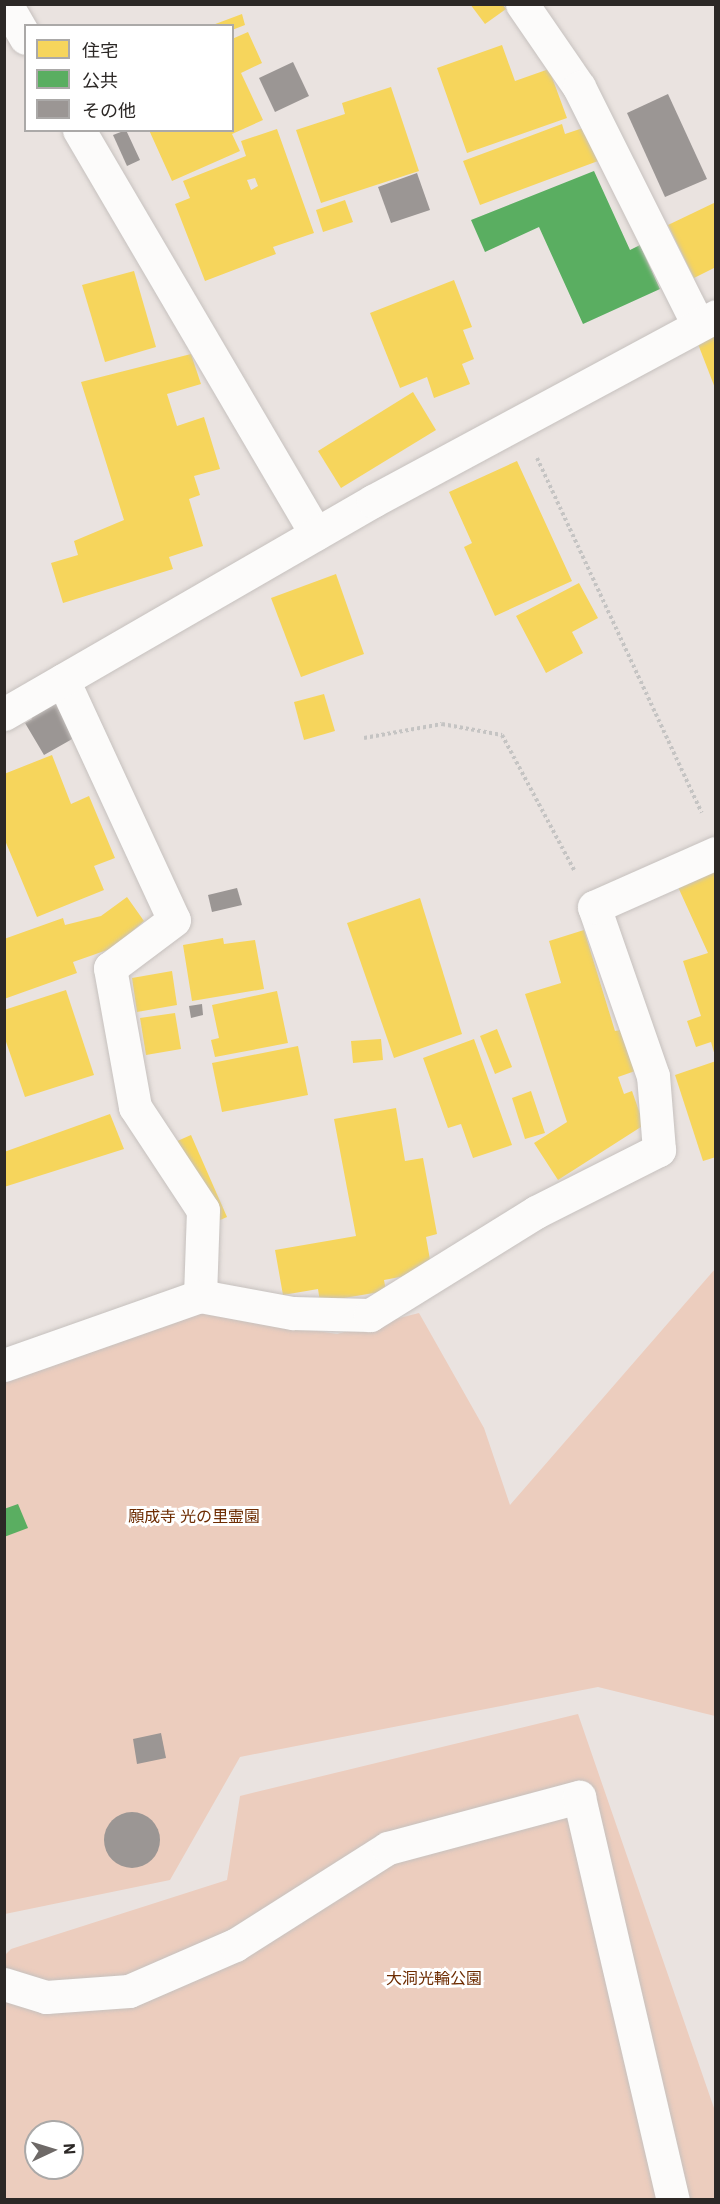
<!DOCTYPE html>
<html>
<head>
<meta charset="utf-8">
<style>
  body { margin:0 }
  #map { position:relative; width:720px; height:2204px; overflow:hidden; background:#eae3e0; font-family:"IBM Plex Sans","Noto Sans JP",sans-serif }
  div>[style] { position:absolute }
  .green>* { inset:0; background:#eccdbe }
  .homes>* { inset:0; background:#f6d55c }
  .public>* { inset:0; background:#5aae61 }
  .building>* { inset:0; background:#9b9694 }
  .round { border-radius:50% }
  .path>* { height:4px; margin-top:-2px; transform-origin:0; background:repeating-linear-gradient(90deg,#c5c4c3 0 3px,transparent 0 6px) }
  .roads { filter:drop-shadow(0 0 2px #c6c1be) drop-shadow(0 0 2px #c6c1be) }
  .minor>* { height:33px; margin:-16.5px; padding:0 16.5px; transform-origin:16.5px; border-radius:16.5px; background:#fcfbfa }
  span { translate:-50% -50%; white-space:nowrap; text-align:center; line-height:1.15; -webkit-text-stroke:6px #fff; paint-order:stroke }
  .park-label { font-size:16px; color:#6d2c02 }
  .frame { position:absolute; inset:0; border:6px solid #2c2826; pointer-events:none }
  .legend { position:absolute; left:24px; top:24px; width:210px; height:108px; box-sizing:border-box; background:#fff; border:2px solid #aba9a8; margin:0; padding:8px 10px; list-style:none; font-size:18px; color:#2c2826 }
  .legend li { display:flex; align-items:center; gap:12px; height:30px }
  .legend b { width:30px; border:2px solid #aba9a8 }
  .north { position:absolute; left:24px; top:2120px; width:60px; height:60px; box-sizing:border-box; background:#fff; border:2px solid #aba9a8; border-radius:50%; rotate:86deg; font-size:16px; font-weight:700; line-height:24px; text-align:center; color:#2c2826 }
  .north::after { content:''; display:block; margin:auto; width:21px; height:27px; background:#6e6967; clip-path:polygon(50% 0,100% 100%,50% 72%,0 100%) }
</style>
</head>
<body>
<div id="map">
  <div class="green">
    <i style="clip-path:polygon(715px 1269px,715px 1716px,598px 1687px,240px 1757px,170px 1880px,5px 1914px,5px 1383px,199px 1313px,337px 1334px,419px 1313px,484px 1428px,510px 1505px)"></i>
    <i style="clip-path:polygon(evenodd,578px 1714px,715px 2111px,715px 2199px,5px 2199px,4px 1956px,11px 1949px,227px 1880px,240px 1796px,578px 1714px,36px 2132px,72px 2132px,72px 2168px,36px 2168px,36px 2132px)"></i>
  </div>
  <div class="homes">
    <i style="clip-path:polygon(470px 4px,502px 4px,506px 9px,485px 24px)"></i>
    <i style="clip-path:polygon(242px 14px,245px 25px,232px 30px,232px 26px,210px 26px)"></i>
    <i style="clip-path:polygon(248px 32px,262px 63px,241px 73px,263px 120px,232px 134px,240px 151px,172px 181px,149px 130px,232px 130px,232px 39px)"></i>
    <i style="clip-path:polygon(502px 45px,515px 81px,549px 69px,567px 118px,467px 153px,437px 68px)"></i>
    <i style="clip-path:polygon(391px 87px,419px 171px,321px 203px,296px 130px,345px 114px,342px 103px)"></i>
    <i style="clip-path:polygon(562px 124px,565px 134px,586px 127px,598px 161px,480px 205px,463px 161px)"></i>
    <i style="clip-path:polygon(evenodd,277px 129px,314px 233px,273px 247px,276px 254px,205px 281px,175px 204px,190px 198px,183px 181px,246px 156px,241px 141px,277px 129px,255px 178px,258px 186px,251px 190px,247px 180px,255px 178px)"></i>
    <i style="clip-path:polygon(345px 200px,353px 222px,323px 232px,316px 210px)"></i>
    <i style="clip-path:polygon(716px 202px,716px 267px,694px 278px,668px 225px)"></i>
    <i style="clip-path:polygon(134px 271px,156px 347px,105px 362px,82px 285px)"></i>
    <i style="clip-path:polygon(454px 280px,472px 327px,463px 330px,474px 359px,462px 364px,470px 384px,434px 398px,427px 377px,400px 388px,370px 313px)"></i>
    <i style="clip-path:polygon(716px 335px,716px 388px,715px 388px,698px 344px)"></i>
    <i style="clip-path:polygon(191px 354px,201px 384px,167px 394px,177px 426px,204px 417px,220px 469px,194px 476px,200px 495px,189px 499px,203px 546px,169px 557px,173px 569px,63px 603px,51px 563px,78px 555px,74px 541px,124px 520px,81px 382px)"></i>
    <i style="clip-path:polygon(413px 392px,436px 430px,341px 488px,318px 451px)"></i>
    <i style="clip-path:polygon(517px 461px,572px 581px,495px 616px,464px 547px,472px 543px,449px 492px)"></i>
    <i style="clip-path:polygon(336px 574px,364px 654px,301px 677px,271px 598px)"></i>
    <i style="clip-path:polygon(579px 583px,598px 618px,572px 632px,583px 653px,546px 673px,516px 616px)"></i>
    <i style="clip-path:polygon(324px 694px,335px 731px,304px 740px,294px 702px)"></i>
    <i style="clip-path:polygon(52px 755px,71px 804px,89px 796px,115px 858px,94px 866px,104px 890px,37px 917px,4px 838px,4px 774px)"></i>
    <i style="clip-path:polygon(716px 870px,716px 1055px,715px 1056px,711px 1042px,696px 1047px,687px 1021px,701px 1016px,683px 961px,708px 953px,678px 887px)"></i>
    <i style="clip-path:polygon(127px 897px,144px 921px,113px 948px,73px 962px,77px 973px,4px 999px,4px 939px,63px 918px,65px 925px,101px 916px)"></i>
    <i style="clip-path:polygon(420px 898px,462px 1034px,394px 1058px,347px 923px)"></i>
    <i style="clip-path:polygon(584px 930px,615px 1031px,626px 1029px,638px 1070px,618px 1077px,624px 1094px,632px 1091px,644px 1125px,558px 1180px,534px 1143px,567px 1122px,525px 994px,561px 983px,549px 941px)"></i>
    <i style="clip-path:polygon(223px 938px,224px 944px,255px 940px,264px 989px,192px 1001px,183px 945px)"></i>
    <i style="clip-path:polygon(172px 971px,177px 1005px,137px 1012px,132px 978px)"></i>
    <i style="clip-path:polygon(66px 990px,94px 1075px,25px 1097px,4px 1036px,4px 1010px)"></i>
    <i style="clip-path:polygon(277px 991px,288px 1043px,215px 1057px,211px 1040px,219px 1038px,212px 1005px)"></i>
    <i style="clip-path:polygon(175px 1013px,181px 1049px,146px 1055px,140px 1018px)"></i>
    <i style="clip-path:polygon(497px 1029px,512px 1067px,495px 1074px,480px 1036px)"></i>
    <i style="clip-path:polygon(381px 1039px,383px 1060px,353px 1063px,351px 1041px)"></i>
    <i style="clip-path:polygon(474px 1039px,512px 1145px,473px 1158px,461px 1124px,448px 1128px,423px 1058px)"></i>
    <i style="clip-path:polygon(298px 1046px,308px 1095px,222px 1112px,212px 1063px)"></i>
    <i style="clip-path:polygon(716px 1061px,716px 1157px,703px 1161px,675px 1075px)"></i>
    <i style="clip-path:polygon(531px 1091px,545px 1133px,525px 1139px,512px 1098px)"></i>
    <i style="clip-path:polygon(396px 1108px,405px 1161px,423px 1158px,437px 1234px,426px 1237px,432px 1271px,384px 1280px,386px 1291px,320px 1302px,318px 1289px,283px 1295px,275px 1250px,356px 1236px,334px 1119px)"></i>
    <i style="clip-path:polygon(110px 1114px,124px 1149px,4px 1187px,4px 1152px)"></i>
    <i style="clip-path:polygon(191px 1135px,227px 1217px,211px 1224px,175px 1142px)"></i>
  </div>
  <div class="public">
    <i style="clip-path:polygon(594px 171px,630px 250px,640px 245px,660px 289px,583px 324px,539px 227px,485px 252px,471px 220px)"></i>
    <i style="clip-path:polygon(18px 1504px,28px 1528px,4px 1537px,4px 1509px)"></i>
  </div>
  <div class="building">
    <i style="clip-path:polygon(293px 62px,309px 96px,275px 112px,259px 78px)"></i>
    <i style="clip-path:polygon(668px 94px,707px 179px,665px 197px,627px 113px)"></i>
    <i style="clip-path:polygon(126px 130px,140px 160px,127px 166px,113px 135px)"></i>
    <i style="clip-path:polygon(417px 173px,430px 210px,391px 223px,378px 187px)"></i>
    <i style="clip-path:polygon(53px 699px,74px 738px,44px 755px,25px 723px,32px 719px,28px 712px)"></i>
    <i style="clip-path:polygon(237px 888px,242px 905px,212px 912px,208px 895px)"></i>
    <i style="clip-path:polygon(202px 1004px,203px 1015px,191px 1018px,189px 1006px)"></i>
    <i style="clip-path:polygon(161px 1733px,166px 1758px,137px 1764px,133px 1739px)"></i>
    <i class="round" style="left:104px;top:1812px;width:56px;height:56px"></i>
  </div>
  <div class="path">
    <i style="left:537px;top:458px;width:391px;rotate:65.1deg"></i>
    <i style="left:364px;top:738px;width:79px;rotate:-10.2deg"></i>
    <i style="left:442px;top:724px;width:61px;rotate:10.4deg"></i>
    <i style="left:502px;top:735px;width:153px;rotate:61.9deg"></i>
  </div>
  <div class="roads">
    <div class="minor">
      <i style="left:6px;top:4px;width:39px;rotate:60deg"></i>
      <i style="left:522px;top:4px;width:101px;rotate:55.5deg"></i>
      <i style="left:579px;top:87px;width:266px;rotate:63.4deg"></i>
      <i style="left:79px;top:130px;width:468px;rotate:59.6deg"></i>
      <i style="left:63px;top:680px;width:264px;rotate:65.2deg"></i>
      <i style="left:174px;top:920px;width:80px;rotate:143.1deg"></i>
      <i style="left:110px;top:968px;width:141px;rotate:79.8deg"></i>
      <i style="left:135px;top:1107px;width:123px;rotate:56.6deg"></i>
      <i style="left:203px;top:1210px;width:86px;rotate:92deg"></i>
      <i style="left:4px;top:714px;width:426px;rotate:-30deg"></i>
      <i style="left:373px;top:501px;width:390px;rotate:-28.3deg"></i>
      <i style="left:4px;top:1365px;width:208px;rotate:-19.4deg"></i>
      <i style="left:200px;top:1296px;width:95px;rotate:10.4deg"></i>
      <i style="left:293px;top:1313px;width:77px;rotate:1.5deg"></i>
      <i style="left:370px;top:1315px;width:195px;rotate:-31.8deg"></i>
      <i style="left:536px;top:1212px;width:138px;rotate:-26.8deg"></i>
      <i style="left:659px;top:1150px;width:74px;rotate:-94.6deg"></i>
      <i style="left:653px;top:1076px;width:179px;rotate:-109.2deg"></i>
      <i style="left:594px;top:907px;width:133px;rotate:-23.9deg"></i>
      <i style="left:4px;top:1984px;width:44px;rotate:17.2deg"></i>
      <i style="left:46px;top:1997px;width:83px;rotate:-4.1deg"></i>
      <i style="left:129px;top:1991px;width:116px;rotate:-23.5deg"></i>
      <i style="left:235px;top:1945px;width:181px;rotate:-32.4deg"></i>
      <i style="left:388px;top:1848px;width:198px;rotate:-15deg"></i>
      <i style="left:579px;top:1797px;width:414px;rotate:76.9deg"></i>
    </div>
  </div>
  <div class="park-label">
    <span style="left:194px;top:1516px">願成寺 光の里霊園</span>
    <span style="left:434px;top:1978px">大洞光輪公園</span>
  </div>
  <div class="frame"></div>
  <ul class="legend">
  <li><b style="height:16px;background:#f6d55c"></b>住宅</li>
  <li><b style="height:16px;background:#5aae61"></b>公共</li>
  <li><b style="height:16px;background:#9b9694"></b>その他</li>
  </ul>
  <div class="north">N</div>
</div>
</body>
</html>
